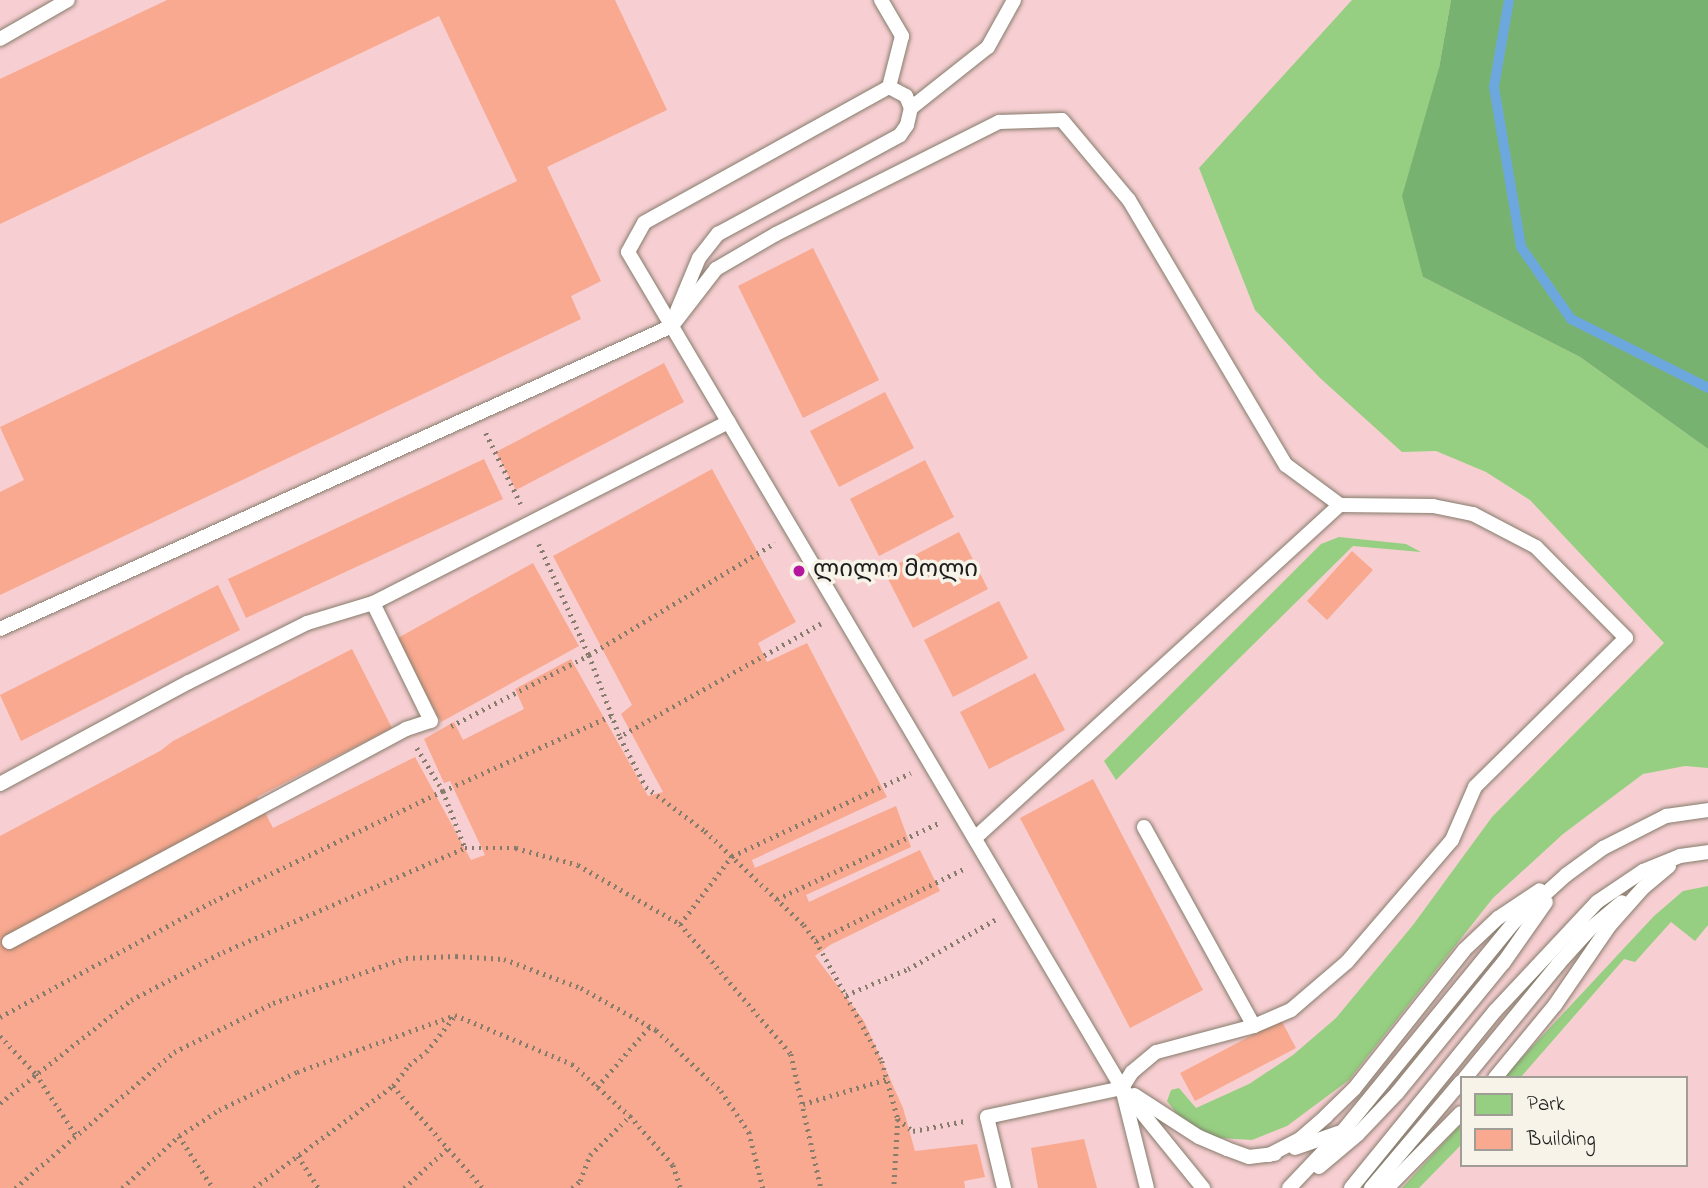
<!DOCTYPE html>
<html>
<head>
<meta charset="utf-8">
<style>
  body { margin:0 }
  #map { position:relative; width:1708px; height:1188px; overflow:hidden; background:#f1dbbd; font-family:"Indie Flower","Noto Sans Georgian",sans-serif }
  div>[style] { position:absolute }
  .built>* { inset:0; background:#f7cfd2 }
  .green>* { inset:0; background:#96cf82 }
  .forest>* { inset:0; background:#78b270 }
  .stream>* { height:10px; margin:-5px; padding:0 5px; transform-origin:5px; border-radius:5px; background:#6ca8dd }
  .building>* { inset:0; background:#f8a98f }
  .path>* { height:4.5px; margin-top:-2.25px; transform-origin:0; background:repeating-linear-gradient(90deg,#867c6c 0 2px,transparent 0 7px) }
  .roads { filter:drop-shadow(0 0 2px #867c6c) drop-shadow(0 0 2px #867c6c) }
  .service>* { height:14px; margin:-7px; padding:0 7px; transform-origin:7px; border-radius:7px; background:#fff }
  .dots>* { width:19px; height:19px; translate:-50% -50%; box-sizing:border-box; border:4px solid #f7f3e8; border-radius:50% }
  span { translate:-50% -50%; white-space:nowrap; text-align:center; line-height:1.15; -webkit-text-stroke:7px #f7f3e8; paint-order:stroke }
  .poi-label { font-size:24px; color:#1c1c1c }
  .left { translate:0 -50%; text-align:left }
  .legend { position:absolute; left:1460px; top:1076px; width:228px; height:91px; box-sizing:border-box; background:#f7f3e8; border:2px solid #9f9d96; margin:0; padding:9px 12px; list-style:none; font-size:21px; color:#1c1c1c }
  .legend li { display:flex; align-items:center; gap:14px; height:35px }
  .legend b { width:35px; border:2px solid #9f9d96 }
</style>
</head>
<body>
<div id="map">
  <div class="built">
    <i style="clip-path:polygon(evenodd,0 0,1352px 0,1199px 169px,1402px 452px,1436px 451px,1486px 472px,1531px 500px,1664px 643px,1518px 790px,1563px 834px,1643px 774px,1685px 766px,1708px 768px,1708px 1188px,0 1188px,0 0,1461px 1078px,1685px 1078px,1685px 1165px,1461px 1165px,1461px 1078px)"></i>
  </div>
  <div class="green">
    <i style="clip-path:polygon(1352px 0,1451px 0,1439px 68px,1423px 277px,1580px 357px,1708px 449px,1708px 768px,1685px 766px,1643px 774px,1563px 834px,1493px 898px,1349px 1080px,1287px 1126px,1252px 1140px,1220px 1138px,1187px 1127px,1167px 1101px,1171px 1090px,1179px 1088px,1196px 1108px,1249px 1084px,1293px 1055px,1336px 1018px,1413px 925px,1492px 817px,1664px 643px,1530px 500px,1486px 472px,1436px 451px,1402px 452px,1320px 378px,1255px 310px,1199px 168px)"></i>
    <i style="clip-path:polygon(1339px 537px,1406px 544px,1421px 552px,1353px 546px,1116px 780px,1104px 761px,1321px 544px)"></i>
    <i style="clip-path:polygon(1708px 886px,1708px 925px,1695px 941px,1671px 922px,1635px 962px,1624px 959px,1520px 1078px,1503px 1078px,1654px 916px,1683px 891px)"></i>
    <i style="clip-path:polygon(1461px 1124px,1461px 1145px,1419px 1188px,1402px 1188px)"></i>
  </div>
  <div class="forest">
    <i style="clip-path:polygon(1451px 0,1708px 0,1708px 449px,1580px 357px,1423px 277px,1402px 196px,1439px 68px)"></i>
  </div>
  <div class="stream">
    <i style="left:1509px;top:0;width:88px;rotate:99.8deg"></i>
    <i style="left:1494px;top:87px;width:162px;rotate:80.4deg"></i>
    <i style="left:1521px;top:247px;width:88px;rotate:55.2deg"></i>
    <i style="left:1571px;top:319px;width:153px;rotate:26.7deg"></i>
  </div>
  <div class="building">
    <i style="clip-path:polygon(167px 0,615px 0,667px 110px,547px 167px,601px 281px,571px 296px,581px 319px,0 595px,0 492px,24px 480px,0 427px,517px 181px,439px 16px,0 224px,0 79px)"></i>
    <i style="clip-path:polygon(813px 248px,879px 380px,803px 418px,738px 286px)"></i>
    <i style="clip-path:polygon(664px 363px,684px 402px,516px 490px,496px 452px)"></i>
    <i style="clip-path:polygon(885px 392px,914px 448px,839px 487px,810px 431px)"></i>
    <i style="clip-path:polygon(484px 459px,503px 499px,246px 618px,228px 579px)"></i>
    <i style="clip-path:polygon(925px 460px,954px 517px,879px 556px,850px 499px)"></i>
    <i style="clip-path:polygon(712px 469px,796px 622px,758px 643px,767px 662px,807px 643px,887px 797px,752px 860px,755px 868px,896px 806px,911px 847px,806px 895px,809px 902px,920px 850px,940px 891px,830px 945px,815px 956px,864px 1021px,903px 1108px,915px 1151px,977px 1144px,985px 1177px,964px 1181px,965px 1188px,0 1188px,0 836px,160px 751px,173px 741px,352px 649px,392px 728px,257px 797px,273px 828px,415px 757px,471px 860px,485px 855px,450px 781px,444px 783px,424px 739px,454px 722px,463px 740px,524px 709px,515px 689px,571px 659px,648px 796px,663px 792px,621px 714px,632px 705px,553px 556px)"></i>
    <i style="clip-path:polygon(959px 532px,988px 589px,913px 628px,884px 571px)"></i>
    <i style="clip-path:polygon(1352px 551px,1373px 570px,1327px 620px,1307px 601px)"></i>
    <i style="clip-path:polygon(533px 563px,579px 646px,441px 722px,396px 639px)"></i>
    <i style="clip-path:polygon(218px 585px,240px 630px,21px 741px,0 695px)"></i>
    <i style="clip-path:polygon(999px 601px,1028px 658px,953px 697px,924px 640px)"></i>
    <i style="clip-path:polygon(1035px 673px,1065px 730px,989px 769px,960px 712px)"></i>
    <i style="clip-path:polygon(1093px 779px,1203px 990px,1130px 1028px,1020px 818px)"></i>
    <i style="clip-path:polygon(1281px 1020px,1296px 1048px,1195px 1101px,1180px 1073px)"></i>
    <i style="clip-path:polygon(1084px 1139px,1097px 1188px,1038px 1188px,1031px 1148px)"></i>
  </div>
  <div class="path">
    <i style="left:486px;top:433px;width:79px;rotate:63.8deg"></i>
    <i style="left:539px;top:544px;width:122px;rotate:65.8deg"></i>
    <i style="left:589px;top:655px;width:88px;rotate:69.3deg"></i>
    <i style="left:821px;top:624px;width:231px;rotate:150.7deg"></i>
    <i style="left:620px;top:737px;width:56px;rotate:62.5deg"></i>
    <i style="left:646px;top:787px;width:74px;rotate:36.7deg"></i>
    <i style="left:705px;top:831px;width:137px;rotate:43.5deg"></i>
    <i style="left:804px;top:925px;width:20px;rotate:53deg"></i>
    <i style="left:816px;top:941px;width:137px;rotate:61.2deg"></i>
    <i style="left:882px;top:1061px;width:60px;rotate:74.6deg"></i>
    <i style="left:898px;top:1119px;width:69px;rotate:93.3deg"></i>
    <i style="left:451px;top:726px;width:155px;rotate:-27.2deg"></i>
    <i style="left:589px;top:655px;width:217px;rotate:-31.1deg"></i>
    <i style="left:417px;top:748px;width:50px;rotate:58.8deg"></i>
    <i style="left:443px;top:791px;width:61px;rotate:68.9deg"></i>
    <i style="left:777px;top:899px;width:181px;rotate:-25.2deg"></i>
    <i style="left:680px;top:924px;width:86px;rotate:-52.6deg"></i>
    <i style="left:732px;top:856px;width:197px;rotate:-24.9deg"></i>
    <i style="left:816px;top:941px;width:167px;rotate:-26deg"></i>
    <i style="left:846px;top:995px;width:67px;rotate:-22.8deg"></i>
    <i style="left:908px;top:969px;width:103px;rotate:-29.5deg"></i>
    <i style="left:0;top:1017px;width:243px;rotate:-28.5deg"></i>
    <i style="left:214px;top:901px;width:254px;rotate:-25.7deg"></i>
    <i style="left:443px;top:791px;width:184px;rotate:-24.1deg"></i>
    <i style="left:0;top:1036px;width:52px;rotate:46.5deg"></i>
    <i style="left:36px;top:1074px;width:75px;rotate:56.9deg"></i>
    <i style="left:393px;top:1086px;width:136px;rotate:48.6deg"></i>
    <i style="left:597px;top:1087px;width:81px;rotate:-49deg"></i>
    <i style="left:0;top:1103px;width:167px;rotate:-38.2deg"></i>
    <i style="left:131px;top:1000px;width:104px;rotate:-27.6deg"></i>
    <i style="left:223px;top:952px;width:263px;rotate:-23.3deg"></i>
    <i style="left:465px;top:848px;width:51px"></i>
    <i style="left:516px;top:848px;width:64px;rotate:15.3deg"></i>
    <i style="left:578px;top:865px;width:118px;rotate:30deg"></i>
    <i style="left:680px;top:924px;width:171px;rotate:49.5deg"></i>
    <i style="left:791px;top:1054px;width:137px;rotate:77.4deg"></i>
    <i style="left:803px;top:1104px;width:88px;rotate:-16.6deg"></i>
    <i style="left:898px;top:1119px;width:19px;rotate:39deg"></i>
    <i style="left:913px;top:1131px;width:53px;rotate:-10.9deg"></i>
    <i style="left:179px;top:1136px;width:48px;rotate:-33deg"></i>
    <i style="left:219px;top:1110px;width:87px;rotate:-26deg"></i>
    <i style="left:297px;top:1072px;width:168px;rotate:-19.8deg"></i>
    <i style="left:455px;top:1015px;width:127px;rotate:22.7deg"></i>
    <i style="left:572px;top:1064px;width:78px;rotate:41.9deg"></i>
    <i style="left:630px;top:1116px;width:65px;rotate:48.7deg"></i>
    <i style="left:673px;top:1165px;width:24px;rotate:71deg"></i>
    <i style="left:298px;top:1156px;width:38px;rotate:57deg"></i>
    <i style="left:15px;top:1188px;width:209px;rotate:-40.5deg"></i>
    <i style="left:174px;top:1052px;width:110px;rotate:-26.3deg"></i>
    <i style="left:273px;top:1003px;width:140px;rotate:-18.7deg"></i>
    <i style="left:406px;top:958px;width:50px;rotate:-2.3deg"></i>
    <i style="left:456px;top:956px;width:48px;rotate:3.6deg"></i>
    <i style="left:504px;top:959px;width:82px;rotate:20.6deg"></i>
    <i style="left:581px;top:988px;width:86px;rotate:29.2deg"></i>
    <i style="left:656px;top:1030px;width:89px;rotate:43.2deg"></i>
    <i style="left:721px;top:1091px;width:50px;rotate:55.7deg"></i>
    <i style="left:749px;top:1132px;width:58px;rotate:76deg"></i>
    <i style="left:122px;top:1188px;width:77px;rotate:-42.4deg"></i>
    <i style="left:179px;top:1136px;width:62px;rotate:56.8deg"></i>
    <i style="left:254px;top:1188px;width:172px;rotate:-36.3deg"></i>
    <i style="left:393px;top:1086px;width:26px;rotate:-53deg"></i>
    <i style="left:409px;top:1065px;width:21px;rotate:-37deg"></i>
    <i style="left:426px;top:1052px;width:45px;rotate:-51.3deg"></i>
    <i style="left:404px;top:1188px;width:59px;rotate:-42.3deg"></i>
    <i style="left:572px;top:1188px;width:11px;rotate:-41deg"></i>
    <i style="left:580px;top:1181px;width:28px;rotate:-69deg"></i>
    <i style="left:590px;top:1155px;width:56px;rotate:-44.3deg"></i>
  </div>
  <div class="roads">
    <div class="service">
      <i style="left:881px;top:0;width:42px;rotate:59.7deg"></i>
      <i style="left:902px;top:36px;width:53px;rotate:104.3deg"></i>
      <i style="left:889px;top:87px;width:280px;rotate:151deg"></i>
      <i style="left:644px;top:223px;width:33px;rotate:119deg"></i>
      <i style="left:628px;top:252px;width:971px;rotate:59.42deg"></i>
      <i style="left:1122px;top:1088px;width:129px;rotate:51deg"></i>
      <i style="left:0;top:39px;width:78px;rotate:-29.8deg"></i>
      <i style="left:911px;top:108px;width:98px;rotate:-38.4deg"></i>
      <i style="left:988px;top:47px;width:54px;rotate:-61deg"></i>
      <i style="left:677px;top:311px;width:57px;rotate:-67.5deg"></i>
      <i style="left:699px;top:258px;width:31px;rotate:-52deg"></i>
      <i style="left:718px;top:234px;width:207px;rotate:-28.5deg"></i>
      <i style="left:900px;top:135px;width:12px;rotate:-55deg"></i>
      <i style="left:907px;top:125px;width:17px;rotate:-77deg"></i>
      <i style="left:911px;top:108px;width:13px;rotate:-113deg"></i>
      <i style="left:906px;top:96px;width:19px;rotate:-152deg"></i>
      <i style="left:0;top:629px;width:737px;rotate:-24.27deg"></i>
      <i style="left:672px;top:326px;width:72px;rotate:-52.3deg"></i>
      <i style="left:716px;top:269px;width:69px;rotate:-30.3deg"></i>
      <i style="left:776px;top:234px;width:250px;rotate:-26.7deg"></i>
      <i style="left:999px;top:122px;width:63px;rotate:-1.8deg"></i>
      <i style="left:1062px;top:120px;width:104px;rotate:50.1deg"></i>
      <i style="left:1129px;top:200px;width:308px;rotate:59.4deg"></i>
      <i style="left:1286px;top:465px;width:67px;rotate:36.5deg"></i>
      <i style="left:1340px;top:505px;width:93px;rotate:0.6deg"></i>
      <i style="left:1433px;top:506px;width:41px;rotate:11.3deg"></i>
      <i style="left:1473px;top:514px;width:71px;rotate:27.6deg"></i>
      <i style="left:1536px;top:547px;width:128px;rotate:45.3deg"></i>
      <i style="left:1626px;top:638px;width:212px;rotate:135.4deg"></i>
      <i style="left:1475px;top:787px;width:58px;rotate:113.5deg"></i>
      <i style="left:1452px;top:840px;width:161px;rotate:130.7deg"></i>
      <i style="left:1347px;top:962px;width:74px;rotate:139.4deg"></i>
      <i style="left:1291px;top:1010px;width:40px;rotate:156.6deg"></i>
      <i style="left:1254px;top:1026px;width:101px;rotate:165.1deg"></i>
      <i style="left:1156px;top:1052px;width:31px;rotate:140deg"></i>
      <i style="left:1132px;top:1072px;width:19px;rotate:122deg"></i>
      <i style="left:1122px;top:1088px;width:138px;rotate:167.9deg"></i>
      <i style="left:987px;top:1117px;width:73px;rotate:76.5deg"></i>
      <i style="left:0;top:784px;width:215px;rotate:-28.4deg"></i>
      <i style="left:189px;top:682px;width:132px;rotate:-26.6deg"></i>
      <i style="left:307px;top:623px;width:69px;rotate:-16.9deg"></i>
      <i style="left:373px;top:603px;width:399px;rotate:-27deg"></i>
      <i style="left:1144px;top:827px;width:227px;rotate:61.1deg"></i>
      <i style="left:975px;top:838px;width:494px;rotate:-42.4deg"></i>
      <i style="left:9px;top:942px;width:451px;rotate:-28.2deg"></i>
      <i style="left:406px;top:729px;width:26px;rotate:-18deg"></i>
      <i style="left:431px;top:721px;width:131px;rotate:-116.2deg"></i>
      <i style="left:1465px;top:1078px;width:149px;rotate:-50.7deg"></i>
      <i style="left:1559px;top:963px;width:47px;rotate:-47.6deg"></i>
      <i style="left:1591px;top:928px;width:40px;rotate:-40deg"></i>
      <i style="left:1495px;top:1078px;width:94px;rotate:-50.6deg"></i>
      <i style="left:1555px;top:1005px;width:97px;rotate:-55.5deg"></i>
      <i style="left:1610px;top:925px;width:50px;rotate:-48.3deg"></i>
      <i style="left:1643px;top:888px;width:34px;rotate:-40deg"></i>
      <i style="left:1123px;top:1092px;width:99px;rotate:76deg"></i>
      <i style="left:1134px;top:1095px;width:77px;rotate:32.9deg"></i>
      <i style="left:1199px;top:1137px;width:30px;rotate:23deg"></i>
      <i style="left:1227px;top:1149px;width:23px;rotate:20deg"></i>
      <i style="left:1249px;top:1157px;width:26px;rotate:-7deg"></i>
      <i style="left:1295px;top:1148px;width:46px;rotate:-19.2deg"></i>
      <i style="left:1269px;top:1155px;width:35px;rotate:-27deg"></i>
      <i style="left:1300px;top:1139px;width:35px;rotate:-41deg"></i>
      <i style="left:1326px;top:1116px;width:39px;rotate:-44deg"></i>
      <i style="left:1354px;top:1089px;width:177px;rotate:-51.6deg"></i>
      <i style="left:1464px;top:950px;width:47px;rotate:-43.3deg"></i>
      <i style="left:1498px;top:918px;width:50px;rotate:-33.7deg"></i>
      <i style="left:1319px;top:1167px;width:51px;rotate:-40.2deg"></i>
      <i style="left:1358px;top:1134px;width:57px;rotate:-46.4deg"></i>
      <i style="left:1397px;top:1093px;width:169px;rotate:-50.8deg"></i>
      <i style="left:1504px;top:962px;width:73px;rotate:-55deg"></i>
      <i style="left:1289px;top:1188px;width:79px;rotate:-46.5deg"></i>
      <i style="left:1343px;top:1131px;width:270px;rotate:-50.7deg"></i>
      <i style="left:1514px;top:922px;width:70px;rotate:-42.1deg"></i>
      <i style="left:1566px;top:875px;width:46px;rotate:-36.1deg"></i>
      <i style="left:1603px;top:848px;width:71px;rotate:-26.9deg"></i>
      <i style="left:1666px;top:816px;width:42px;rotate:-8.1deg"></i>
      <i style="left:1351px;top:1188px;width:228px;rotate:-50.9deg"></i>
      <i style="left:1495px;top:1011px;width:149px;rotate:-46.9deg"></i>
      <i style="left:1597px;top:902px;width:55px;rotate:-34deg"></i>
      <i style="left:1643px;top:871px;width:40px;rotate:-22deg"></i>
      <i style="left:1680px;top:856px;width:28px;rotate:-8deg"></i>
      <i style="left:1371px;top:1188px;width:139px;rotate:-49.7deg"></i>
      <i style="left:1387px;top:1188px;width:105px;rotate:-45.4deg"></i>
    </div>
  </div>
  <div class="dots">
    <i style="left:799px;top:571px;background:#b5179e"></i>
  </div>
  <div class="poi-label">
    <span class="left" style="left:813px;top:571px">ლილო მოლი</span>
  </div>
  <ul class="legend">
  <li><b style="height:19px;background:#96cf82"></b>Park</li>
  <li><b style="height:19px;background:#f8a98f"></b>Building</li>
  </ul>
</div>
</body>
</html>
